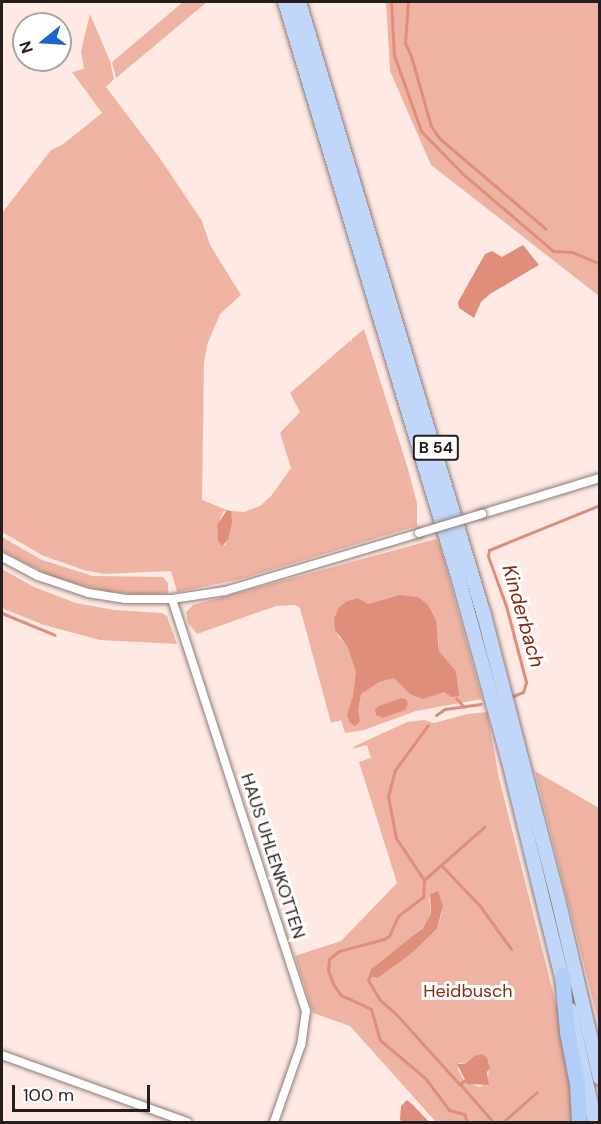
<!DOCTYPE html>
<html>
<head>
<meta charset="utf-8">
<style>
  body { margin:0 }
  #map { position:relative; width:601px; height:1124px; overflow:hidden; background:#fee9e4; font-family:"DM Sans",sans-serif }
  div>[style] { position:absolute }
  .green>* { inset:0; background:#efb3a4 }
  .water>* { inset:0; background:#df8e7b }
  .stream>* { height:3px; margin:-1.5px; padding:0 1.5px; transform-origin:1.5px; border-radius:1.5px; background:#df8e7b }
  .roads { filter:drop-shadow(0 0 2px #8d7b76) drop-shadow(0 0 2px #8d7b76) }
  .minor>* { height:8px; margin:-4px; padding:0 4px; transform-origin:4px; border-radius:4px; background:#fff }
  .trunk>* { height:14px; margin:-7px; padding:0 7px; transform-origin:7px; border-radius:7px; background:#c0d7fa }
  .motorway>* { height:15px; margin:-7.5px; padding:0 7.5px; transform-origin:7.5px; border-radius:7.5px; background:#b1cdf8 }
  .bridges { filter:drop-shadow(0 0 2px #8d7b76) drop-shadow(0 0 2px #8d7b76) }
  .minor-bridge>* { height:8px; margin:-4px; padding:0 4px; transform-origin:4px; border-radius:4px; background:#fff }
  span { translate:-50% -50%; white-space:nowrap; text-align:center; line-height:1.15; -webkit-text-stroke:6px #fff; paint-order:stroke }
  .shield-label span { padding:2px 4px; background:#fff; border:2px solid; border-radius:4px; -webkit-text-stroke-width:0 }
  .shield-label { font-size:16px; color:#251e1c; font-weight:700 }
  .street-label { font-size:18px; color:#251e1c }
  .park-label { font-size:18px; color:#892a14 }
  .water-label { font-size:20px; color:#862710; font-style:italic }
  .frame { position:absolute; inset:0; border:3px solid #251e1c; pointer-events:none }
  .north { position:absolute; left:12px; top:12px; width:60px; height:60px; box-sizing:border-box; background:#fff; border:2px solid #a8a5a4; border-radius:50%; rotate:252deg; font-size:16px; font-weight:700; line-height:24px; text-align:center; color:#251e1c }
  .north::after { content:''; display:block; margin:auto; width:21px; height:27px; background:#1d63ce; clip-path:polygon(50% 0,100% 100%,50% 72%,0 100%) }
  .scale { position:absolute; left:12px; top:1085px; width:138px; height:27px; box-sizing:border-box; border:3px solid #251e1c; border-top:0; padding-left:8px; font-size:18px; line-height:21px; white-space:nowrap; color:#251e1c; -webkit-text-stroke:4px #fff; paint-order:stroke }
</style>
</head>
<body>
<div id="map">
  <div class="green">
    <i style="clip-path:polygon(183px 2px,207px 2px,116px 78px,112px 62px)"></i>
    <i style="clip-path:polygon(386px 2px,599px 2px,599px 296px,431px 165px,390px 71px)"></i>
    <i style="clip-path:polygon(90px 14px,110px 61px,114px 79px,106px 87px,159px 157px,202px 221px,210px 245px,241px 295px,220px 314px,207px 345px,204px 363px,202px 500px,227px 510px,223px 512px,217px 528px,219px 543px,225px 545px,228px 540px,231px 511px,244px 512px,260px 506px,271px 496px,291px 468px,280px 433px,300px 412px,290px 393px,351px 340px,352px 343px,352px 339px,364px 329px,408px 469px,417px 503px,417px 526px,241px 579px,177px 592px,171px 571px,104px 574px,84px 570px,44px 556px,2px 532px,2px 213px,51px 150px,62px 145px,102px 113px,72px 72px,84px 69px,81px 51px)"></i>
    <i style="clip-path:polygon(2px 537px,42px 560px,93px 576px,163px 577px,168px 583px,168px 593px,145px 595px,109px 592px,57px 579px,2px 551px)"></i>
    <i style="clip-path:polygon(evenodd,436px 539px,440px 546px,482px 699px,416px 711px,364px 730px,345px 733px,341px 720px,331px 723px,300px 608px,295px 605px,276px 606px,197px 634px,188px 623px,186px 612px,193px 605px,436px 539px,399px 595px,438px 636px,439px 651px,456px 671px,458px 696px,353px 661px,348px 648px,338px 636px,334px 618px,339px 607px,347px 601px,353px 599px,368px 604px,399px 595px)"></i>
    <i style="clip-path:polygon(2px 569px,34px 587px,76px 603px,114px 610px,162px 613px,167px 616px,177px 644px,100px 640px,44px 625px,4px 609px,2px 607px)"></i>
    <i style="clip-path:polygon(evenodd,487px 712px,499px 778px,562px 1028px,570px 1069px,572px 1122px,436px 1122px,350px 1026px,313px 1013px,295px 956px,341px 941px,397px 883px,359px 762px,371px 758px,367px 745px,352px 749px,355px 746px,407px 722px,424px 720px,434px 723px,467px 714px,487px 712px,434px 892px,442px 912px,437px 929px,411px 954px,378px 978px,369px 977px,378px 963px,412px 938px,426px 924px,431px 914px,429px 898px,434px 892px,487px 712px,474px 1056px,489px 1063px,488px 1081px,480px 1087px,464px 1081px,458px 1069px,459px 1063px,465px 1064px,474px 1056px)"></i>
    <i style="clip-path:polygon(535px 771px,599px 808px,599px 1025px,597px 1016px)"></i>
  </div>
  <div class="water">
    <i style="clip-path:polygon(523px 245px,539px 265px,490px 294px,481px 302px,474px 318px,459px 308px,458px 302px,485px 254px,492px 251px,502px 257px)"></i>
    <i style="clip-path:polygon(227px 510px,231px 511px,232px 523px,228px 540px,222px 546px,218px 541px,217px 525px)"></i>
    <i style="clip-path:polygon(399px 595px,418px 597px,428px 605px,436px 620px,439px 651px,456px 671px,459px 696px,452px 697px,444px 692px,423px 699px,410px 694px,394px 678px,379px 682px,361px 694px,358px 710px,360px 721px,355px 726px,350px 723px,347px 715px,353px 696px,356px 672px,348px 648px,335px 630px,334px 618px,339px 607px,347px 601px,358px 598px,368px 604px)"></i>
    <i style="clip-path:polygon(401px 698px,406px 699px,408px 704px,405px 710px,383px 718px,376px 715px,375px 710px,379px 706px)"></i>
    <i style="clip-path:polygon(438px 891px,443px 906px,437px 929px,411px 954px,378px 978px,369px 977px,371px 969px,423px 928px,431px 914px,430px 894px)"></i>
    <i style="clip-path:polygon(482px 1054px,487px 1058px,490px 1068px,487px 1072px,489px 1085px,467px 1084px,457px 1064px,465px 1064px,474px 1056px)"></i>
    <i style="clip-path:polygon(407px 1100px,413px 1105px,429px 1122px,403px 1122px,400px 1120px,401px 1106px)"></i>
  </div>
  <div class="stream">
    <i style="left:391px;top:2px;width:53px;rotate:86.8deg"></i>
    <i style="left:394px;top:55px;width:81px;rotate:70.4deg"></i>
    <i style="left:421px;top:131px;width:60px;rotate:45.7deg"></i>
    <i style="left:463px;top:174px;width:118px;rotate:40.5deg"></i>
    <i style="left:553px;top:251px;width:19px;rotate:3deg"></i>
    <i style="left:572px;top:252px;width:30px;rotate:23deg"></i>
    <i style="left:408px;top:2px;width:41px;rotate:94.2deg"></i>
    <i style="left:405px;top:43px;width:14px;rotate:65deg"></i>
    <i style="left:411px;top:56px;width:73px;rotate:74.1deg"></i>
    <i style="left:431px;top:126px;width:14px;rotate:56deg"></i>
    <i style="left:439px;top:138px;width:140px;rotate:40.4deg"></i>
    <i style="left:2px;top:613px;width:57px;rotate:22.5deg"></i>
    <i style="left:513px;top:696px;width:11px;rotate:-22deg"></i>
    <i style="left:523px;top:692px;width:10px;rotate:-73deg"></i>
    <i style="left:526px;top:682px;width:79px;rotate:-104.7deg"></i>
    <i style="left:506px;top:606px;width:53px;rotate:-109.8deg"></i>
    <i style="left:488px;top:556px;width:6px;rotate:-81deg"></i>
    <i style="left:489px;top:550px;width:120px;rotate:-22.1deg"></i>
    <i style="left:456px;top:698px;width:12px;rotate:48deg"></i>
    <i style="left:436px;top:715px;width:11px;rotate:-34deg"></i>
    <i style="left:445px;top:709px;width:36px;rotate:-8deg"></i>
    <i style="left:428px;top:725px;width:56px;rotate:126.3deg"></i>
    <i style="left:395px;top:770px;width:27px;rotate:105deg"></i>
    <i style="left:388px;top:796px;width:43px;rotate:79.2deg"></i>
    <i style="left:396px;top:838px;width:50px;rotate:56.3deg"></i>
    <i style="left:424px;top:880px;width:17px;rotate:93deg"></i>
    <i style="left:423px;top:897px;width:31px;rotate:143deg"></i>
    <i style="left:398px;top:916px;width:22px;rotate:114deg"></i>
    <i style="left:389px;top:936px;width:6px;rotate:149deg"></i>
    <i style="left:384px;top:939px;width:47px;rotate:165.1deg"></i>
    <i style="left:339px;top:951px;width:13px;rotate:141deg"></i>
    <i style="left:329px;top:959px;width:11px;rotate:95deg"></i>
    <i style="left:328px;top:970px;width:15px;rotate:70deg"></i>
    <i style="left:333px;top:984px;width:14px;rotate:54deg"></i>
    <i style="left:341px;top:995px;width:33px;rotate:25deg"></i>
    <i style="left:371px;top:1009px;width:32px;rotate:74deg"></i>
    <i style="left:380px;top:1040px;width:59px;rotate:40.2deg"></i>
    <i style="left:425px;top:1078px;width:40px;rotate:53deg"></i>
    <i style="left:449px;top:1110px;width:16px;rotate:15deg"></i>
    <i style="left:464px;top:1114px;width:9px;rotate:69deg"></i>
    <i style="left:441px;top:865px;width:57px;rotate:46.4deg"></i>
    <i style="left:480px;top:906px;width:53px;rotate:54.2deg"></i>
    <i style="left:425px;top:879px;width:79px;rotate:-41.4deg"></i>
    <i style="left:370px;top:975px;width:5px;rotate:112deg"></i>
    <i style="left:368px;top:980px;width:23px;rotate:59deg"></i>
    <i style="left:380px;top:1000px;width:21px;rotate:41deg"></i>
    <i style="left:396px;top:1014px;width:94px;rotate:48deg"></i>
    <i style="left:459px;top:1084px;width:6px;rotate:-31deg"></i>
    <i style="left:460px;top:1084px;width:50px;rotate:49deg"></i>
    <i style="left:503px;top:1122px;width:45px;rotate:-41.4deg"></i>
  </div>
  <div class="roads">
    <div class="minor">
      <i style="left:482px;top:514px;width:123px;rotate:-17deg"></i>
      <i style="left:2px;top:557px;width:41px;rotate:27.8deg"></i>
      <i style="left:38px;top:576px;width:53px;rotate:18.8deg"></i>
      <i style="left:88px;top:593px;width:38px;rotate:9deg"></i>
      <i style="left:126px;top:599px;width:46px"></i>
      <i style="left:172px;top:599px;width:54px;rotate:-8.6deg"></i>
      <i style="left:225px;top:591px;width:202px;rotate:-16.6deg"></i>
      <i style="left:172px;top:599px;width:433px;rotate:72deg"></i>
      <i style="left:306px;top:1011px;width:34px;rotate:98deg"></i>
      <i style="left:301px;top:1045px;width:82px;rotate:109.3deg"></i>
      <i style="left:2px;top:1055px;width:197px;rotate:19.9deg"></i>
    </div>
    <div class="trunk">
      <i style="left:285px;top:2px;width:596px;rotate:73.24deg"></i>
      <i style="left:457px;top:573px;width:192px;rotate:74.6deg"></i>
      <i style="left:508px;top:758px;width:235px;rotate:76.2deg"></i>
      <i style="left:299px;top:2px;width:640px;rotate:73.21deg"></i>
      <i style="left:484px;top:615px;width:293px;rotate:75.4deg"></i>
      <i style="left:558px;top:899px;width:184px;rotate:76.8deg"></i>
      <i style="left:570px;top:1010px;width:115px;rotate:77.4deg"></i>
    </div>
    <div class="motorway">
      <i style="left:562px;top:975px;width:57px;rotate:85deg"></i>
      <i style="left:567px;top:1032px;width:53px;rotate:79.1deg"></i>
      <i style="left:577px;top:1084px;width:38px;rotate:87deg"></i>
    </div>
  </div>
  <div class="bridges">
    <div class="minor-bridge">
      <i style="left:419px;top:533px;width:66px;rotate:-16.8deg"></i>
    </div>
  </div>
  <div class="shield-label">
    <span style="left:436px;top:448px">B 54</span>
  </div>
  <div class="street-label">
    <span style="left:273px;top:856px;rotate:72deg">HAUS UHLENKOTTEN</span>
  </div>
  <div class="park-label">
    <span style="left:468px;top:991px">Heidbusch</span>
  </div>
  <div class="water-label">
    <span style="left:523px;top:616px;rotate:74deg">Kinderbach</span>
  </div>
  <div class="frame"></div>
  <div class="north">N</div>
  <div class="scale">100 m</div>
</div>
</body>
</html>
